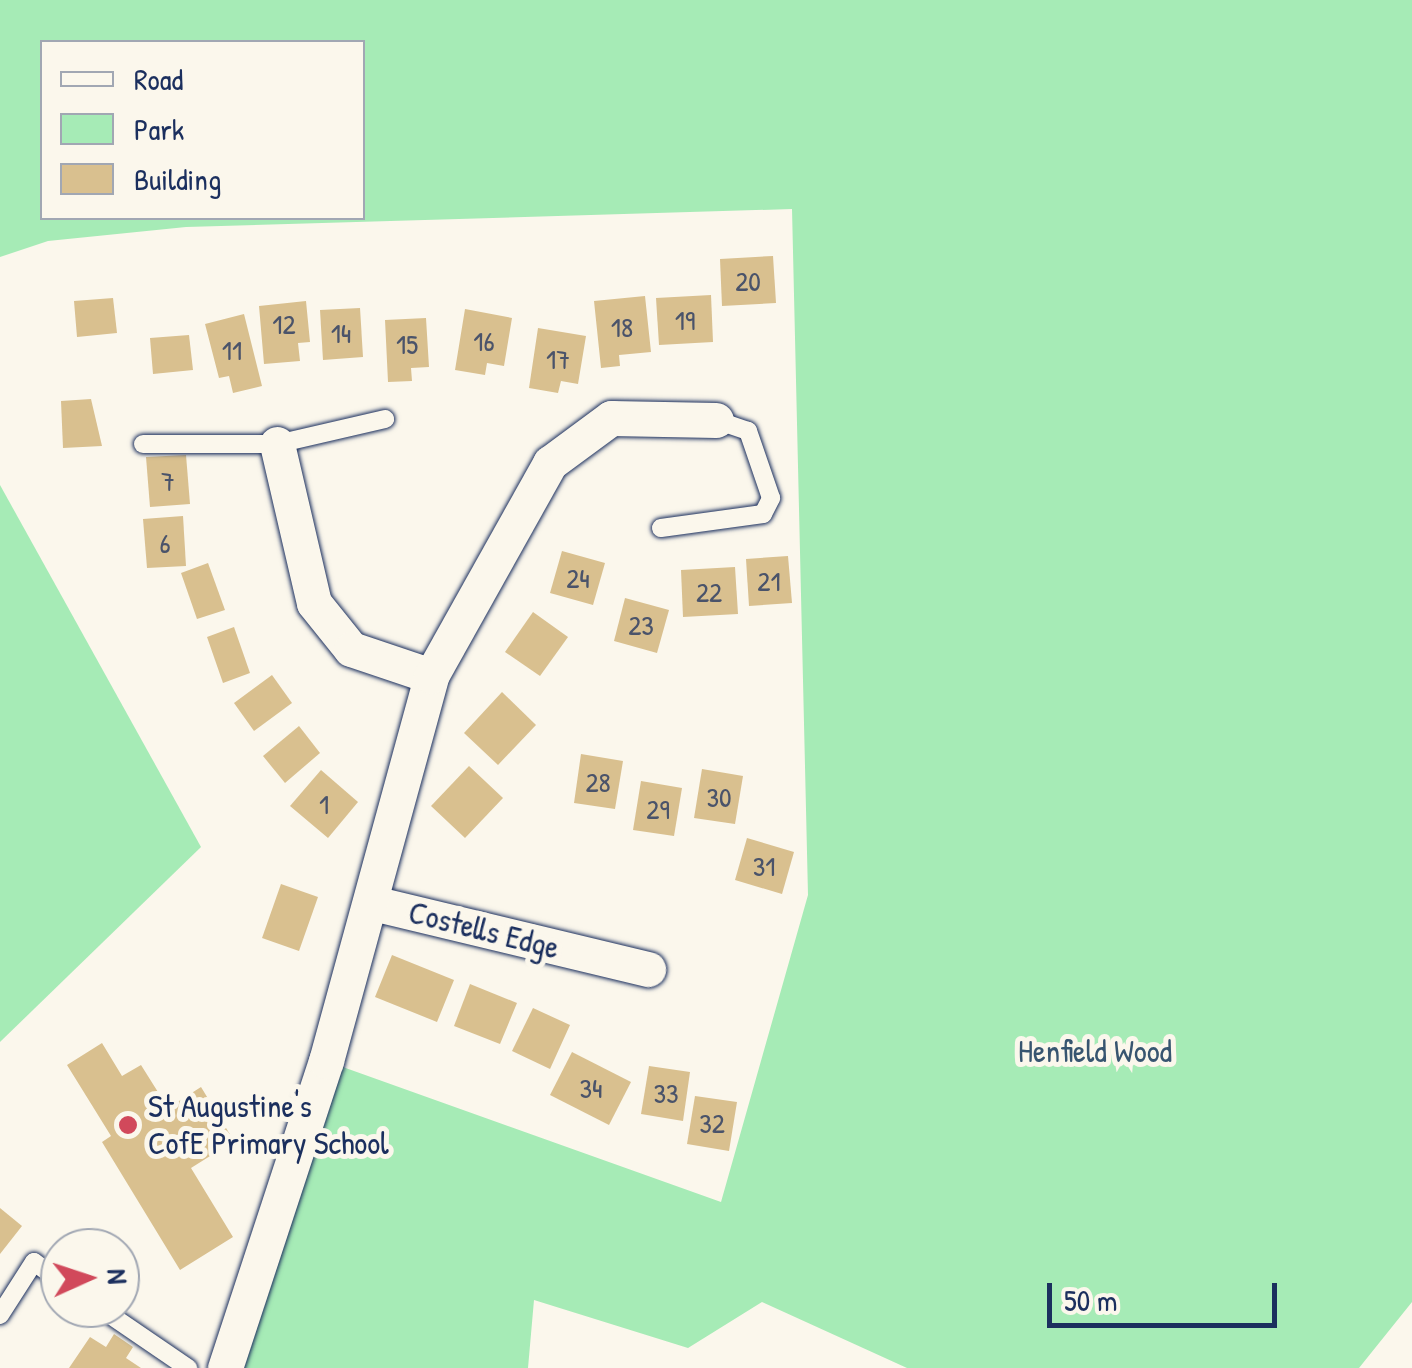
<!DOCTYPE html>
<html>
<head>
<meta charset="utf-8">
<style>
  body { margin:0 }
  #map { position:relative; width:1412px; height:1368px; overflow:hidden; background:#fbf7ec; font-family:"Patrick Hand",sans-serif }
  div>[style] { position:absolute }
  .green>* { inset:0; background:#a6ebb6 }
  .building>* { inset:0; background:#d9c08f }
  .roads { filter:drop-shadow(0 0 2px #1b2f5e) drop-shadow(0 0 2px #1b2f5e) }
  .service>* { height:18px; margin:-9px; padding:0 9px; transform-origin:9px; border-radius:9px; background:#fbf7ec }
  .minor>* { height:35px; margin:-17.5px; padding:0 17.5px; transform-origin:17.5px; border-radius:17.5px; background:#fbf7ec }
  .dots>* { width:28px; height:28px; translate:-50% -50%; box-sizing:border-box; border:5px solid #fbf7ec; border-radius:50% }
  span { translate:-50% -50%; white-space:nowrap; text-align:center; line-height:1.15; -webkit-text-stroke:10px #fbf7ec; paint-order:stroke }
  .number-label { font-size:28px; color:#4a536a }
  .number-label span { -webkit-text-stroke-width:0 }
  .street-label { font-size:32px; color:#1b2f5e }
  .park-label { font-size:32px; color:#375570 }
  .poi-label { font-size:32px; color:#1b2f5e }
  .left { translate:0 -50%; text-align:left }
  .legend { position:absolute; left:40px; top:40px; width:325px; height:180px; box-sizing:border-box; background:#fbf7ec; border:2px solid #a1a7b3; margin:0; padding:12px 18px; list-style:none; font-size:30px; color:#1b2f5e }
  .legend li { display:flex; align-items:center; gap:20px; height:50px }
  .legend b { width:50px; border:2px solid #a1a7b3 }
  .north { position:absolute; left:40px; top:1228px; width:100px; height:100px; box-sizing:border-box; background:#fbf7ec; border:2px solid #a1a7b3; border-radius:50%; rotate:87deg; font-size:28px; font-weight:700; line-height:40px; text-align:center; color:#1b2f5e }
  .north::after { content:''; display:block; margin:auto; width:35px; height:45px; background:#d1495b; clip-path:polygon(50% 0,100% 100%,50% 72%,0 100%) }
  .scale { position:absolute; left:1047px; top:1283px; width:230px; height:45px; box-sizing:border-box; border:5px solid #1b2f5e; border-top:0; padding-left:12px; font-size:30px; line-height:35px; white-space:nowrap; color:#1b2f5e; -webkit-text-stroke:8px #fbf7ec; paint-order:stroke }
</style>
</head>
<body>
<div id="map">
  <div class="green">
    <i style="clip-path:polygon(evenodd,0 0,1412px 0,1412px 1302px,1359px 1368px,907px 1368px,762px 1302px,688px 1348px,534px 1300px,528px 1368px,225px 1368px,326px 1061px,721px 1202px,808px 895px,792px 209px,186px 227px,48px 241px,0 257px,0 0,42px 42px,362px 42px,362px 218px,42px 218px,42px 42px)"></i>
    <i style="clip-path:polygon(0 485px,201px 847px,0 1042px)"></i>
  </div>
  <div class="building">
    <i style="clip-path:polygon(773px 256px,776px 303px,722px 306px,720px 259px)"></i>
    <i style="clip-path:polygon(711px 295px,713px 342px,659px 345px,656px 298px)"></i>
    <i style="clip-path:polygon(645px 296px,651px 352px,619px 355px,620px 366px,601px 368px,594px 301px)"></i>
    <i style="clip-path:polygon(113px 298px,117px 333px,77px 337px,74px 301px)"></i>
    <i style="clip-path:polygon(306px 301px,310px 342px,298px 343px,300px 361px,264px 364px,259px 306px)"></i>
    <i style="clip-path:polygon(360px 308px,363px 357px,323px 360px,320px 310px)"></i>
    <i style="clip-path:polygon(465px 309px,512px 318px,504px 366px,487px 363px,485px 375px,455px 370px)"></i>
    <i style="clip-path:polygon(244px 314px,262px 386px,233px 393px,229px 376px,219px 378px,205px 324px)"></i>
    <i style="clip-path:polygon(426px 318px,429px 367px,411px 368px,412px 381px,388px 382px,385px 320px)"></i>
    <i style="clip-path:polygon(538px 328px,586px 336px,578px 384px,561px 381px,558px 393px,529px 388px)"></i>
    <i style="clip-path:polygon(189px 335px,193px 370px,153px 374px,150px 338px)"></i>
    <i style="clip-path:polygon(91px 399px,102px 446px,63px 448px,61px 401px)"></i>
    <i style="clip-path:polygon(186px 455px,190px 504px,150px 507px,146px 457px)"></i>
    <i style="clip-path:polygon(183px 516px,186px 566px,147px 568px,143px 519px)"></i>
    <i style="clip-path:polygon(562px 551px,605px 563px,593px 605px,550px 593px)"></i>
    <i style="clip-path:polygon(788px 556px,792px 603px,749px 606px,746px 559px)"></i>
    <i style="clip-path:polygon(208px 563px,225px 610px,197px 619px,181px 573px)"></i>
    <i style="clip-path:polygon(735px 567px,738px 614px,683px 617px,681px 570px)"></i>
    <i style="clip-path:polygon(625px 598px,669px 610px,657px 653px,614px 641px)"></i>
    <i style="clip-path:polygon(533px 612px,568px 637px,540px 676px,505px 652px)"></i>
    <i style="clip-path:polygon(234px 627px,250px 673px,223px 683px,207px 637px)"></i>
    <i style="clip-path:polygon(272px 675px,292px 703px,254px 731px,234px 703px)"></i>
    <i style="clip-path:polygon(502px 692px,536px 725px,498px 765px,464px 733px)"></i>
    <i style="clip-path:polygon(299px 726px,320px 753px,285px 783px,263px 756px)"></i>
    <i style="clip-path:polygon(581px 754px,623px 761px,615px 809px,574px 803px)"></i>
    <i style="clip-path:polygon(469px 766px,503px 798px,465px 838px,431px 806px)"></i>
    <i style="clip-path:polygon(702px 769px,743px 776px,735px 824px,694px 818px)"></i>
    <i style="clip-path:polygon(321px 770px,358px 802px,328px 838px,290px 806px)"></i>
    <i style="clip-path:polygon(641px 781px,682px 788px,674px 836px,633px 830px)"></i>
    <i style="clip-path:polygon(747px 838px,794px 852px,782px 894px,735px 880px)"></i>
    <i style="clip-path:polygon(281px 884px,318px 897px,299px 951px,262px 938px)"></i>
    <i style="clip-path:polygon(392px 955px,454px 980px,437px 1022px,375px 997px)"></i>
    <i style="clip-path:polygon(470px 984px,517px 1003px,500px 1044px,454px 1026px)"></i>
    <i style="clip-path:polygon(533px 1008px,570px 1025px,550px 1069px,512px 1051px)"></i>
    <i style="clip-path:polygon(102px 1043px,122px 1076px,141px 1065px,168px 1108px,201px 1087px,234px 1141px,191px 1168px,233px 1237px,180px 1270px,102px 1142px,111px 1136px,67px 1065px)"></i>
    <i style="clip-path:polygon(572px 1052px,631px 1082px,609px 1125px,550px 1095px)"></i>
    <i style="clip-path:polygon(649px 1066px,690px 1072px,683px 1121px,641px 1114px)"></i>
    <i style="clip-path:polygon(695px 1096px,737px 1102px,729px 1151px,687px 1144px)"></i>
    <i style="clip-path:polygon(0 1208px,22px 1226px,0 1254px)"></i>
    <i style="clip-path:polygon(114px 1334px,133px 1347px,126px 1358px,141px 1368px,69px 1368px,90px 1337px,106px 1347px)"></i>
  </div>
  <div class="roads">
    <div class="service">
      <i style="left:143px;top:444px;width:134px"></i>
      <i style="left:277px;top:444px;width:111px;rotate:-13deg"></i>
      <i style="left:661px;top:528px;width:103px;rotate:-7.8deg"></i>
      <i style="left:763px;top:514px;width:18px;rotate:-63deg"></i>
      <i style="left:771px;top:498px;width:71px;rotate:-108.9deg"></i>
      <i style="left:748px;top:431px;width:34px;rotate:-161deg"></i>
      <i style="left:100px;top:1308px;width:107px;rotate:34.3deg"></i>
      <i style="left:0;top:1315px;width:63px;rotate:-57.3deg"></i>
      <i style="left:34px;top:1262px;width:32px;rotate:36deg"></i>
    </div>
    <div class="minor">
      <i style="left:277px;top:444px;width:163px;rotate:76.9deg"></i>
      <i style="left:314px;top:603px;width:59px;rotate:51.2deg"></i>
      <i style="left:351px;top:649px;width:84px;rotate:18.6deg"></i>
      <i style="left:373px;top:903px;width:283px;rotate:13.5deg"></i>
      <i style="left:225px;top:1368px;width:323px;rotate:-71.8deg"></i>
      <i style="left:326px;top:1061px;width:399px;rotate:-74.7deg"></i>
      <i style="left:431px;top:676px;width:244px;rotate:-60.8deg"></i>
      <i style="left:550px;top:463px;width:76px;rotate:-36.4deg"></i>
      <i style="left:611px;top:418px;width:105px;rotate:1.1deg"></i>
    </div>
  </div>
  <div class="dots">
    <i style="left:128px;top:1125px;background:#d1495b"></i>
  </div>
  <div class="number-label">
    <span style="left:748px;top:281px">20</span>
    <span style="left:685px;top:320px">19</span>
    <span style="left:284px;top:324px">12</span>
    <span style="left:622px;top:327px">18</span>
    <span style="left:341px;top:333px">14</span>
    <span style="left:484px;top:341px">16</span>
    <span style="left:407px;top:344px">15</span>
    <span style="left:232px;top:350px">11</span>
    <span style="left:558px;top:359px">17</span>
    <span style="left:168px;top:481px">7</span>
    <span style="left:165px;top:543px">6</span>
    <span style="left:578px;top:578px">24</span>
    <span style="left:769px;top:581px">21</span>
    <span style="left:709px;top:592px">22</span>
    <span style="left:641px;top:625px">23</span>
    <span style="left:598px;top:782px">28</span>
    <span style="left:719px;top:797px">30</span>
    <span style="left:324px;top:804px">1</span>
    <span style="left:658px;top:809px">29</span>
    <span style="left:764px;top:866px">31</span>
    <span style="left:591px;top:1088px">34</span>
    <span style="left:666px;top:1093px">33</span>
    <span style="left:712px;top:1123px">32</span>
  </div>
  <div class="street-label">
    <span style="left:484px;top:930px;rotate:14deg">Costells Edge</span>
  </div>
  <div class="park-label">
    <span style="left:1095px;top:1051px">Henfield Wood</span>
  </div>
  <div class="poi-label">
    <span class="left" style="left:148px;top:1125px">St Augustine's<br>CofE Primary School</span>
  </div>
  <ul class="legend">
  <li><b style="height:12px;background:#fbf7ec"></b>Road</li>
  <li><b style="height:28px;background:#a6ebb6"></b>Park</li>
  <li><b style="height:28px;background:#d9c08f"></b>Building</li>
  </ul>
  <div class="north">N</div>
  <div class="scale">50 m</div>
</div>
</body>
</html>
